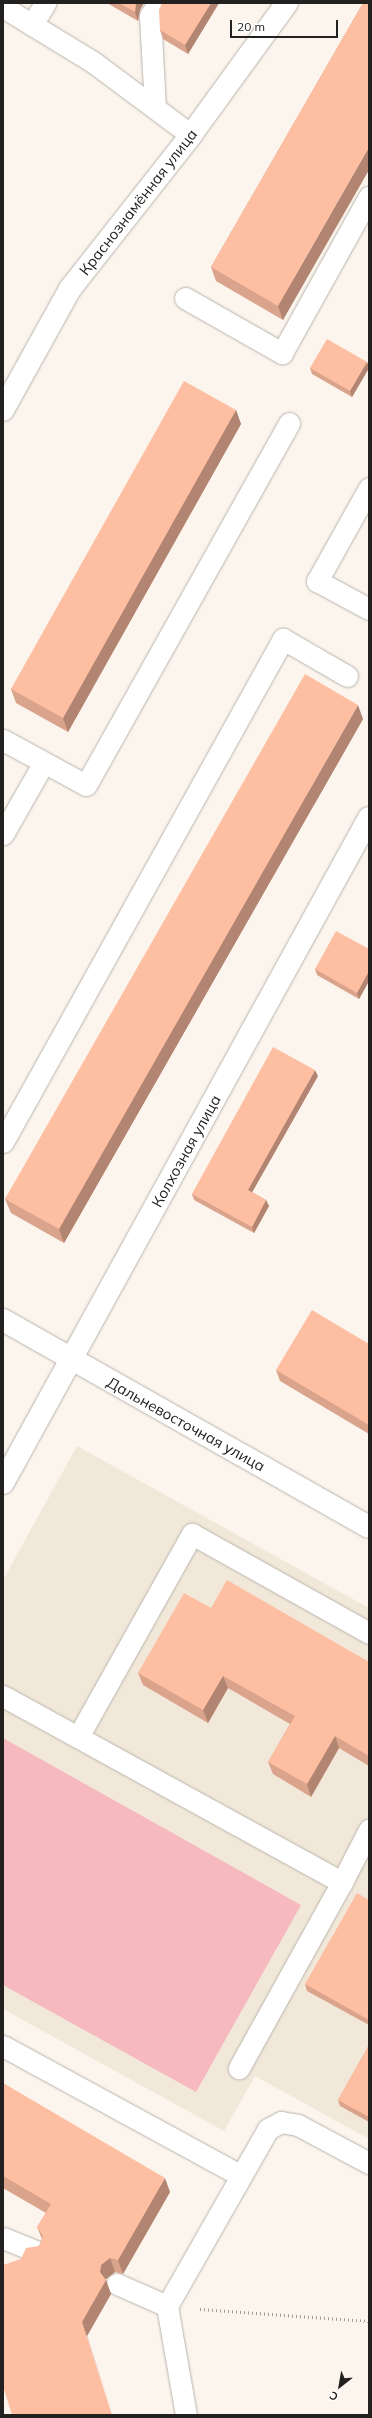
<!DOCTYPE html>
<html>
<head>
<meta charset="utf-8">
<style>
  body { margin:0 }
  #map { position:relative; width:372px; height:2418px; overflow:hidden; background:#fbf5ed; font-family:Mulish,sans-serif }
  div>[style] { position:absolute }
  .built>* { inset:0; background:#f2e8da }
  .green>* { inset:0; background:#f5b9bf }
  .path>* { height:2.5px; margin-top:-1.25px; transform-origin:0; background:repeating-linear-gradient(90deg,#9f9b96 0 1px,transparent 0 4px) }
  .roads { filter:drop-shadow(0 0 1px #b9b4ac) drop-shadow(0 0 1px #b9b4ac) }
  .service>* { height:21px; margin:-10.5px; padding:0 10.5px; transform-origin:10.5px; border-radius:10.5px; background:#fff }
  .minor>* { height:22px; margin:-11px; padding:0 11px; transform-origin:11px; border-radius:11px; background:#fff }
  .tertiary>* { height:22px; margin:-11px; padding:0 11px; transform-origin:11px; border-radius:11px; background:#fff }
  .wall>* { inset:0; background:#daa38b }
  .shaded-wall>* { inset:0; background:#b18571 }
  .building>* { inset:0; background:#fdbea2 }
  span { translate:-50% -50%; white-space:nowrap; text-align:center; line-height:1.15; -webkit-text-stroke:3px #fff; paint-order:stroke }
  .street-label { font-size:15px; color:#23211f }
  .frame { position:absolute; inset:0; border:4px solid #23211f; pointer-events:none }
  .north { position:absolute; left:320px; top:2366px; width:40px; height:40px; -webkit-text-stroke:3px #fff; paint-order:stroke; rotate:211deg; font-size:11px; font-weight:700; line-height:16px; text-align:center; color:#23211f }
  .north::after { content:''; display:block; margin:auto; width:14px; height:18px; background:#23211f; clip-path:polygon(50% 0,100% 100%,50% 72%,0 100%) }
  .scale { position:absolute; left:230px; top:20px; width:108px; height:18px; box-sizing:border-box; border:2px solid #23211f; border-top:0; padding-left:5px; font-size:12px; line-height:14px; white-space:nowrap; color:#23211f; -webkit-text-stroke:3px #fff; paint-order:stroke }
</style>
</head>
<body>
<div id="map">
  <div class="built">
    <i style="clip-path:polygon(77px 1446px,369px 1608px,369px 2139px,255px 2076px,224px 2131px,3px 2009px,3px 1580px)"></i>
  </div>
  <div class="green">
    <i style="clip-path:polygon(3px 1738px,301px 1905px,196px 2092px,3px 1985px)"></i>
  </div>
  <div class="path">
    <i style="left:200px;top:2309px;width:169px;rotate:4.1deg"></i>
  </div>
  <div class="roads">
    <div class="service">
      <i style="left:3px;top:7px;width:105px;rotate:31.4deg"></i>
      <i style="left:93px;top:62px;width:122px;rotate:36.7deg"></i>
      <i style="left:32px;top:25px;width:26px;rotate:-59deg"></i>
      <i style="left:155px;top:108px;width:92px;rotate:-93.1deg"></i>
      <i style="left:150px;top:16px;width:15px;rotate:-58deg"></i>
      <i style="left:185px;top:298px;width:112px;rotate:29.6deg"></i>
      <i style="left:282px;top:353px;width:179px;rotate:-60.9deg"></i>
      <i style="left:369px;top:488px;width:107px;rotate:119.2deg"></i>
      <i style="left:317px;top:581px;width:59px;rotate:28.3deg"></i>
      <i style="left:3px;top:740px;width:94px;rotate:28.5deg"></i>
      <i style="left:86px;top:785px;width:415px;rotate:-60.7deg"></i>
      <i style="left:3px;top:834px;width:81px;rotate:-60.3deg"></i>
      <i style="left:3px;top:1142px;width:576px;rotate:-60.9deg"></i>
      <i style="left:283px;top:639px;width:74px;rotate:30deg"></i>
      <i style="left:3px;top:1696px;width:387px;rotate:28.8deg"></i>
      <i style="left:342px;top:1882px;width:213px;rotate:119deg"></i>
      <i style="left:78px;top:1737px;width:233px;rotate:-60.7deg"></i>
      <i style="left:192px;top:1534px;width:203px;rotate:29.2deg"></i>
      <i style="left:342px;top:1882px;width:59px;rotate:-62.6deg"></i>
      <i style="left:3px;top:2046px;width:271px;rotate:28.6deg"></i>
      <i style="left:3px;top:2238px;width:35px;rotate:22deg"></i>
      <i style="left:117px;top:2284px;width:55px;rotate:23.7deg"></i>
      <i style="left:186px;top:2415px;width:111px;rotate:-99.9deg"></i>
      <i style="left:167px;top:2306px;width:204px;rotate:-60.3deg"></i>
      <i style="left:268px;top:2129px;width:15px;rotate:-28deg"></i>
      <i style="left:281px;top:2122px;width:17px;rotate:10deg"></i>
      <i style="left:298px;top:2125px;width:81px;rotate:28.2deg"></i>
    </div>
    <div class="minor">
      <i style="left:3px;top:1320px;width:420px;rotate:29.5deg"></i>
      <i style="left:3px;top:1483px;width:759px;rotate:-61.17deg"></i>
    </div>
    <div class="tertiary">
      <i style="left:3px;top:410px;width:138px;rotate:-61deg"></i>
      <i style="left:70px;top:289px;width:196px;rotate:-51.8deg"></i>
      <i style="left:191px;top:135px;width:163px;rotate:-54deg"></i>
    </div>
  </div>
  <div class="wall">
    <i style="clip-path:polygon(107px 3px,144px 3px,140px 10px,138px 21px)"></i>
    <i style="clip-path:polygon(219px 3px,188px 54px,163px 39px,160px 30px)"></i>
    <i style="clip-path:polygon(363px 3px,283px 320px,216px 281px,211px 267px)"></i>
    <i style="clip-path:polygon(367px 362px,369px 368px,352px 397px,312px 374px,310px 368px)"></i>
    <i style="clip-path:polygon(236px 410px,241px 424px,68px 732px,16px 703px,11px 689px)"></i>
    <i style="clip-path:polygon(363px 719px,64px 1243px,11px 1213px,5px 1199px)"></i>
    <i style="clip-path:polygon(369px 949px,369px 981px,359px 999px,317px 975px,315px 969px)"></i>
    <i style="clip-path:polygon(318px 1076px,252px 1192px,266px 1200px,269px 1206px,254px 1233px,194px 1200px,192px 1194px)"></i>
    <i style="clip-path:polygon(369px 1344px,369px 1434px,280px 1381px,276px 1370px)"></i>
    <i style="clip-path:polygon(211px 1608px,369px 1662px,369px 1766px,339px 1748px,311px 1797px,273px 1774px,268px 1762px,290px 1724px,228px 1688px,208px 1723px,143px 1685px,138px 1673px)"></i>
    <i style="clip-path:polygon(369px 1900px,369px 2025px,307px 1991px,305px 1984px)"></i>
    <i style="clip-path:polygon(369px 2045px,369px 2122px,340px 2106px,338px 2100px)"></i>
    <i style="clip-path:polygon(3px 2083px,170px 2192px,123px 2274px,115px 2272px,106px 2279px,106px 2280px,111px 2294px,87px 2336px,21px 2259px,39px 2246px,42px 2239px,37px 2227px,46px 2213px,3px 2188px)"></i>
  </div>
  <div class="shaded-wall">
    <i style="clip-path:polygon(136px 3px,144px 3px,140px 10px,138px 21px,135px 12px)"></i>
    <i style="clip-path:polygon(211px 3px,219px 3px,188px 54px,185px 45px)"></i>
    <i style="clip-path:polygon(369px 147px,369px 170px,283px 320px,278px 306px)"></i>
    <i style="clip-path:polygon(367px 362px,369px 368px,352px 397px,350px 391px)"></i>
    <i style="clip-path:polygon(236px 410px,241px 424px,68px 732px,63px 718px)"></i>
    <i style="clip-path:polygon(358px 705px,363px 719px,64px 1243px,59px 1229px)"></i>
    <i style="clip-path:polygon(369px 971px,369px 981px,359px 999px,357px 993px)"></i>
    <i style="clip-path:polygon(315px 1070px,318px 1076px,250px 1196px,248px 1190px)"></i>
    <i style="clip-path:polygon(266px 1200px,269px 1206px,254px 1233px,252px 1227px)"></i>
    <i style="clip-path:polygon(223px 1676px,228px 1688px,208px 1723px,203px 1710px)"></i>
    <i style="clip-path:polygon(335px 1736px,339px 1748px,311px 1797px,307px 1784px)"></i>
    <i style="clip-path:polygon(165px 2178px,170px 2192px,123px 2274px,118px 2260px)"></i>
    <i style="clip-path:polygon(110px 2258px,115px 2272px,106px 2279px,106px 2281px,106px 2280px,111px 2294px,87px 2336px,113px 2415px,82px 2322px,100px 2272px,101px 2265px)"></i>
  </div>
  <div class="building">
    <i style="clip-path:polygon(119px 3px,136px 3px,135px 12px)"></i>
    <i style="clip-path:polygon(162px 3px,211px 3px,185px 45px,160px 30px,159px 10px)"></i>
    <i style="clip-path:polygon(363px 3px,369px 3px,369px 147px,278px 306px,211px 267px)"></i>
    <i style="clip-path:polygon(327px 339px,367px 362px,350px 391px,310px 368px)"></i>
    <i style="clip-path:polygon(184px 381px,236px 410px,63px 718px,11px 689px)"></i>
    <i style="clip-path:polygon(305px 674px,358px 705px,59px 1229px,5px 1199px)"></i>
    <i style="clip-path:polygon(336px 931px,369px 949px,369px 971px,357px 993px,315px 969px)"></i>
    <i style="clip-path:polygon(273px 1047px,315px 1070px,248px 1190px,266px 1200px,252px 1227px,192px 1194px)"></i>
    <i style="clip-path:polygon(312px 1310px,369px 1344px,369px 1425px,276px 1370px)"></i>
    <i style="clip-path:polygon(227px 1580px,369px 1662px,369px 1756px,335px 1736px,307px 1784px,268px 1762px,295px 1716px,223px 1676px,203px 1710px,138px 1673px,184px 1593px,211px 1608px)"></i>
    <i style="clip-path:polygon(357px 1893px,369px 1900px,369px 2020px,305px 1984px)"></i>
    <i style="clip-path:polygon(369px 2045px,369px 2117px,338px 2100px)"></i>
    <i style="clip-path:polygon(3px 2083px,165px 2178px,118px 2260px,110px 2258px,101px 2265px,100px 2272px,106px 2280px,82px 2322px,112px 2415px,12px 2415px,3px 2386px,3px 2265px,21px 2259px,26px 2248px,39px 2246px,43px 2236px,37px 2227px,51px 2204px,3px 2176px)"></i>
  </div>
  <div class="street-label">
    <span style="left:138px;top:202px;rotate:-52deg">Краснознамённая улица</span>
    <span style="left:186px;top:1151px;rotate:-61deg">Колхозная улица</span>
    <span style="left:186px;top:1424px;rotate:29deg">Дальневосточная улица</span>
  </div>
  <div class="frame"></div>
  <div class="north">С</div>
  <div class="scale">20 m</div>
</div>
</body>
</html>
